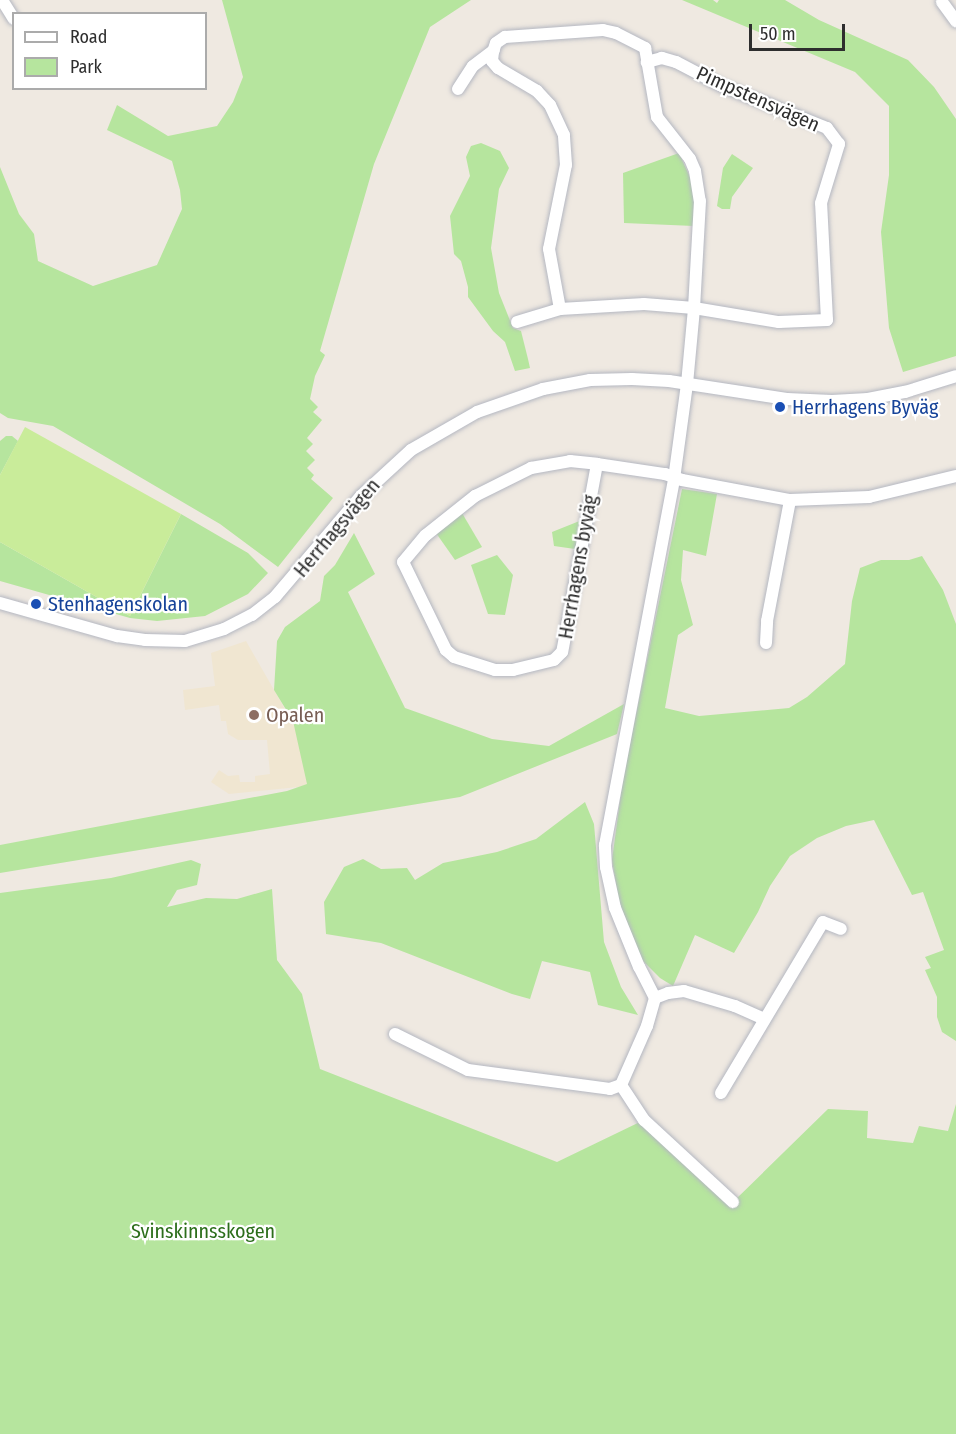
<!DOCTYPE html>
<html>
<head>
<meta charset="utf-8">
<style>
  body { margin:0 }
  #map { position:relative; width:956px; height:1434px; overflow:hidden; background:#efe9e1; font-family:"Fira Sans Condensed",sans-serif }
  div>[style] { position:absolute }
  .education>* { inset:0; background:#f0e6d1 }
  .green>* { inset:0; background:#b6e59e }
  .pitch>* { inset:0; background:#c9ec9a }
  .roads { filter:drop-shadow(0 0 2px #b4b7c1) drop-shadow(0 0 2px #b4b7c1) }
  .street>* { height:12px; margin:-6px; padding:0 6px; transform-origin:6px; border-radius:6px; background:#fff }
  .dots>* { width:16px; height:16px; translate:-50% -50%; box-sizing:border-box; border:3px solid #fff; border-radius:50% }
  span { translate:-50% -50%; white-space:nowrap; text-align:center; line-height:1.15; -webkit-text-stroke:4.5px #fff; paint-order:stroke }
  .street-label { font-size:20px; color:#2e2e2e }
  .transit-label { font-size:20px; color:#164399 }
  .left { translate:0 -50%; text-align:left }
  .education-label { font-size:20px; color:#785e54 }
  .park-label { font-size:20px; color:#2c6e1b }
  .legend { position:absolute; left:12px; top:12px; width:195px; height:78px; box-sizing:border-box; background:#fff; border:2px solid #ababab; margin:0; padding:8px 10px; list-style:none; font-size:18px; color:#2e2e2e }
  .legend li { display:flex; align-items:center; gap:12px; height:30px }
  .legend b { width:30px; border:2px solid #ababab }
  .scale { position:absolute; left:749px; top:24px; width:96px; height:27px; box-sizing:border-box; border:3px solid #2e2e2e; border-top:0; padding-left:8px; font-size:18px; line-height:21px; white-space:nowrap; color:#2e2e2e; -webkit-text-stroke:4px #fff; paint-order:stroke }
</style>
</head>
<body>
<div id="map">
  <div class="education">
    <i style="clip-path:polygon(246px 641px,328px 784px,229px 794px,211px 782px,219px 770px,228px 776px,239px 775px,240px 782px,255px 782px,255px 776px,270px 774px,267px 740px,238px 740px,228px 734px,226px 721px,221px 721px,219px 705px,185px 710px,183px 690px,215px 686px,211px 653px)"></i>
  </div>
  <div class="green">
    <i style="clip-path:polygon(222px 0,471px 0,430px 27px,374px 164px,320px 351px,325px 355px,315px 376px,310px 399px,318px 407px,313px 412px,322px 420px,307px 438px,313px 444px,306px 451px,315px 460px,307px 468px,314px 475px,311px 479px,333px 498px,278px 567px,220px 524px,53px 426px,8px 418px,0 413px,0 167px,19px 214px,34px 234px,38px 261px,93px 286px,157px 265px,182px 209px,180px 190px,172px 161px,107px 130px,117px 105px,168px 136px,217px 126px,233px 102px,243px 77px)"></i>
    <i style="clip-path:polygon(682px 0,713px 0,717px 3px,719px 0,785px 0,819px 20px,908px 60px,934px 87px,956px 119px,956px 356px,903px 372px,889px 328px,881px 232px,889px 175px,889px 106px,855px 72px)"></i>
    <i style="clip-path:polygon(481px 143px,500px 151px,509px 168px,499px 189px,491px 248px,499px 293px,513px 328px,521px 331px,528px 359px,530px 368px,515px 371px,505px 342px,493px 331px,468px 297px,468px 287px,461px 261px,454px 254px,450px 216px,470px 176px,466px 157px,471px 146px)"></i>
    <i style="clip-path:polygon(679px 153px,694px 186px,694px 226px,624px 223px,623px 173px)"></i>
    <i style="clip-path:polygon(732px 154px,753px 168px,732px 197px,730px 209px,722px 209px,717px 206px,723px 168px)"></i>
    <i style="clip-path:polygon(6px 436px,12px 436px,18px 441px,0 475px,0 441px)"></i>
    <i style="clip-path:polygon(682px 489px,717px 494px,706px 556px,683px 550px,681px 580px,693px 625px,678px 635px,665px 708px,699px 716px,789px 708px,807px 697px,845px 664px,852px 601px,860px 568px,881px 560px,909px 560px,922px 556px,943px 590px,956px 624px,956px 1041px,942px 1032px,937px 1017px,937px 997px,925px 970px,931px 968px,925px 957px,944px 950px,923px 892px,912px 895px,874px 820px,846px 826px,817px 838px,790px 856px,770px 886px,758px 912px,734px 953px,695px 935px,673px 986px,660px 978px,640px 958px,619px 902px,612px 860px,623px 778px)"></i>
    <i style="clip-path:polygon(462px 513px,482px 547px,455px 560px,436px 533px)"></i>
    <i style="clip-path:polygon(181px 514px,248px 553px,268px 573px,248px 594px,205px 616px,157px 621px,130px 618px,0 581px,0 542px,130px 616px)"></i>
    <i style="clip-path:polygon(582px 520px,575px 549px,554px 546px,552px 532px)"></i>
    <i style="clip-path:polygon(354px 533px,375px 574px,348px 592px,405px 708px,492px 739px,549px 746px,624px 704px,617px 734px,460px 797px,0 873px,0 845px,287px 791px,307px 784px,293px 721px,274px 690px,277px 641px,285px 627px,320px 601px,324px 576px,335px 565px)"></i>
    <i style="clip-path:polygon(497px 555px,513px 575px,505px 615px,488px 614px,471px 565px)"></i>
    <i style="clip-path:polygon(585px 802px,594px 824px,604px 942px,621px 987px,638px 1015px,598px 1005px,590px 972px,542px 961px,530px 999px,512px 994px,381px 943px,326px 934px,324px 902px,344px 867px,363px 859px,381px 869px,407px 868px,415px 880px,443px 863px,497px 852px,536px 839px)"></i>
    <i style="clip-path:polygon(191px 860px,201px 864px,197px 885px,177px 890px,167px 907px,206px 898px,237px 899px,272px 889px,277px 960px,302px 994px,320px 1069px,557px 1162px,644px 1120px,733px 1202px,828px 1109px,868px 1111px,867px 1138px,913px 1143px,919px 1126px,948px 1131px,956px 1104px,956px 1434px,0 1434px,0 893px,111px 878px)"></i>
  </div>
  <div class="pitch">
    <i style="clip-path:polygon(25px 427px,181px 514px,130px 616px,0 542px,0 475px)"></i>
  </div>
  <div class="roads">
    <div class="street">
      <i style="left:2px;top:0;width:22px;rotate:58deg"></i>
      <i style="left:942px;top:2px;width:24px;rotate:54deg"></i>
      <i style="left:603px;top:30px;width:13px;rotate:13deg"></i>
      <i style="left:616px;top:33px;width:33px;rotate:27deg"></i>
      <i style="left:645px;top:48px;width:70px;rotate:80.1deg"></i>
      <i style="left:657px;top:117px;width:53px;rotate:51.8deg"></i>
      <i style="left:690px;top:159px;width:13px;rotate:67deg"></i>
      <i style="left:695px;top:171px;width:30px;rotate:81deg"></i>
      <i style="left:700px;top:201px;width:107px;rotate:93.2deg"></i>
      <i style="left:694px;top:308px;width:50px;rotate:-175.4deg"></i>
      <i style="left:644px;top:304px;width:84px;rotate:176.6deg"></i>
      <i style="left:560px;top:309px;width:61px;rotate:-100.4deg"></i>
      <i style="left:549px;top:249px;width:86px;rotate:-78.6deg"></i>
      <i style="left:566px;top:165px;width:30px;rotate:-94deg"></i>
      <i style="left:564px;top:135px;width:33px;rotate:-115deg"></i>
      <i style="left:550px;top:105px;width:19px;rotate:-133deg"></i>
      <i style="left:537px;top:91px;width:45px;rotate:-149.5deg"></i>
      <i style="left:498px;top:68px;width:9px;rotate:-131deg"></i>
      <i style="left:492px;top:61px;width:9px;rotate:-84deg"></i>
      <i style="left:493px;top:52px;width:9px;rotate:-72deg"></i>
      <i style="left:496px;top:43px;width:11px;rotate:-34deg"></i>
      <i style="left:505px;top:37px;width:98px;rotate:-4.1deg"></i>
      <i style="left:458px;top:89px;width:27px;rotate:-57deg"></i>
      <i style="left:473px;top:66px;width:26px;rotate:-37deg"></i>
      <i style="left:517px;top:322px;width:45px;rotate:-16.8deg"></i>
      <i style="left:597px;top:464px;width:191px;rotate:100.5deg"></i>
      <i style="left:562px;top:652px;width:11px;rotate:135deg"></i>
      <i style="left:554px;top:660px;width:42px;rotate:166.3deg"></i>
      <i style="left:513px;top:670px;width:18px;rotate:180deg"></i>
      <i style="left:495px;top:670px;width:43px;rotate:-162.4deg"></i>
      <i style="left:454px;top:657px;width:11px;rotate:-139deg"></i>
      <i style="left:446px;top:650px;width:98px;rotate:-116deg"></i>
      <i style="left:403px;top:562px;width:35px;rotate:-50deg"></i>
      <i style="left:426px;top:535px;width:63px;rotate:-38.5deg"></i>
      <i style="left:475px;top:496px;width:63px;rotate:-26.6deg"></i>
      <i style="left:531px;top:468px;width:40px;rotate:-10deg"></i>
      <i style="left:570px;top:461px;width:27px;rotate:6deg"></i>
      <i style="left:597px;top:464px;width:69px;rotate:8.4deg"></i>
      <i style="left:665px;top:474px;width:18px;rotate:19deg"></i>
      <i style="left:682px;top:480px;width:110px;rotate:10.5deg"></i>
      <i style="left:790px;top:500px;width:79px;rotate:-2.2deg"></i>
      <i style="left:869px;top:497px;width:89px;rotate:-13.6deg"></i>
      <i style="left:0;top:603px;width:122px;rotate:15.8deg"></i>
      <i style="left:117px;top:636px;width:28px;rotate:8deg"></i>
      <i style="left:145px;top:640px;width:40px;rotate:1.4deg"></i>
      <i style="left:185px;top:641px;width:41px;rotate:-17.1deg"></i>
      <i style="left:224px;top:629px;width:31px;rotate:-27deg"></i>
      <i style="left:252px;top:615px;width:29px;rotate:-38deg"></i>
      <i style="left:275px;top:597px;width:133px;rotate:-49.6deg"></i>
      <i style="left:361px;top:496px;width:68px;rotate:-42.6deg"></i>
      <i style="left:411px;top:450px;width:76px;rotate:-29.9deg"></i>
      <i style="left:477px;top:412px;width:70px;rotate:-19.2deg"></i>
      <i style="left:543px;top:389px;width:48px;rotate:-10.8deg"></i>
      <i style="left:590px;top:380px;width:42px;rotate:-1.4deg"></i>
      <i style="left:632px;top:379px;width:37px;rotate:3deg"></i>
      <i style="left:669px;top:381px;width:119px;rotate:8.7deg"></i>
      <i style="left:787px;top:399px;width:45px;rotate:2.5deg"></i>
      <i style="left:832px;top:401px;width:36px;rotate:-3deg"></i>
      <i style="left:868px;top:399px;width:38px;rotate:-11deg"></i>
      <i style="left:905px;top:392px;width:53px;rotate:-17.4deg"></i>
      <i style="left:766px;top:643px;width:22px;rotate:-87deg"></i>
      <i style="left:767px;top:621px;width:123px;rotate:-79.2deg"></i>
      <i style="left:655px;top:998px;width:14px;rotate:-21deg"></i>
      <i style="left:668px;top:993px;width:16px;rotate:-7deg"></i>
      <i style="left:684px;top:991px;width:53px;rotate:16.4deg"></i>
      <i style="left:735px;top:1006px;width:32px;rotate:24deg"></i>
      <i style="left:395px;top:1034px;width:81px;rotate:26.3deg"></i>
      <i style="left:468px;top:1070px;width:143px;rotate:7.6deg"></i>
      <i style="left:610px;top:1089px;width:12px;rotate:-20deg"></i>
      <i style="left:621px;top:1085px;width:64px;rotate:-66.2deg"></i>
      <i style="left:647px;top:1026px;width:29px;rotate:-74deg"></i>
      <i style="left:655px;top:998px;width:35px;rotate:-117deg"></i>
      <i style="left:639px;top:967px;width:64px;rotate:-112.1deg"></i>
      <i style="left:615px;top:908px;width:42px;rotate:-102.4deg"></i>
      <i style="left:606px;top:867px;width:22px;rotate:-93deg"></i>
      <i style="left:605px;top:845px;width:372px;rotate:-79.3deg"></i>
      <i style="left:674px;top:479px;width:96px;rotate:-82.2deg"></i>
      <i style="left:687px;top:384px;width:76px;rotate:-84.7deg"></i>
      <i style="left:694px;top:308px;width:86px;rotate:9.4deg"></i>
      <i style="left:779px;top:322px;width:48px;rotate:-2.4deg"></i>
      <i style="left:827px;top:320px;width:117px;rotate:-92.9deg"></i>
      <i style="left:821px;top:203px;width:62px;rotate:-73deg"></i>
      <i style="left:839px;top:144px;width:20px;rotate:-127deg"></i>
      <i style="left:827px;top:128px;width:113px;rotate:-158.2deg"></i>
      <i style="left:722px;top:86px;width:52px;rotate:-152.4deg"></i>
      <i style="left:676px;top:62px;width:15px;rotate:-164deg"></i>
      <i style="left:662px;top:58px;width:16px;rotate:165deg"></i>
      <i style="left:621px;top:1085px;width:42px;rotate:56.7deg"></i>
      <i style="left:644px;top:1120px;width:121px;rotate:42.7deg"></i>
      <i style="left:721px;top:1093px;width:199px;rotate:-59.2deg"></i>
      <i style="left:823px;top:922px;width:19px;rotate:21deg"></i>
    </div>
  </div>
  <div class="dots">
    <i style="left:780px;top:407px;background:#1a4fb4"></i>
    <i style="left:36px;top:604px;background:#1a4fb4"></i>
    <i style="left:254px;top:715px;background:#8d6e63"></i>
  </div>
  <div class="street-label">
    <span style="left:758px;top:99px;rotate:24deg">Pimpstensvägen</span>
    <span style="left:337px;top:528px;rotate:-50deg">Herrhagsvägen</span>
    <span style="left:578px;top:567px;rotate:-80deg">Herrhagens byväg</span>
  </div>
  <div class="transit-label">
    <span class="left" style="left:792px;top:407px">Herrhagens Byväg</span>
    <span class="left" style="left:48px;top:604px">Stenhagenskolan</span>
  </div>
  <div class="education-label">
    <span class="left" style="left:266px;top:715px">Opalen</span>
  </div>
  <div class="park-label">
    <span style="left:203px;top:1231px">Svinskinnsskogen</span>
  </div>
  <ul class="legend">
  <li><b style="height:8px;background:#fff"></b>Road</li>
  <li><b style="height:16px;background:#b6e59e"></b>Park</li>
  </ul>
  <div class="scale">50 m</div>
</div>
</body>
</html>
